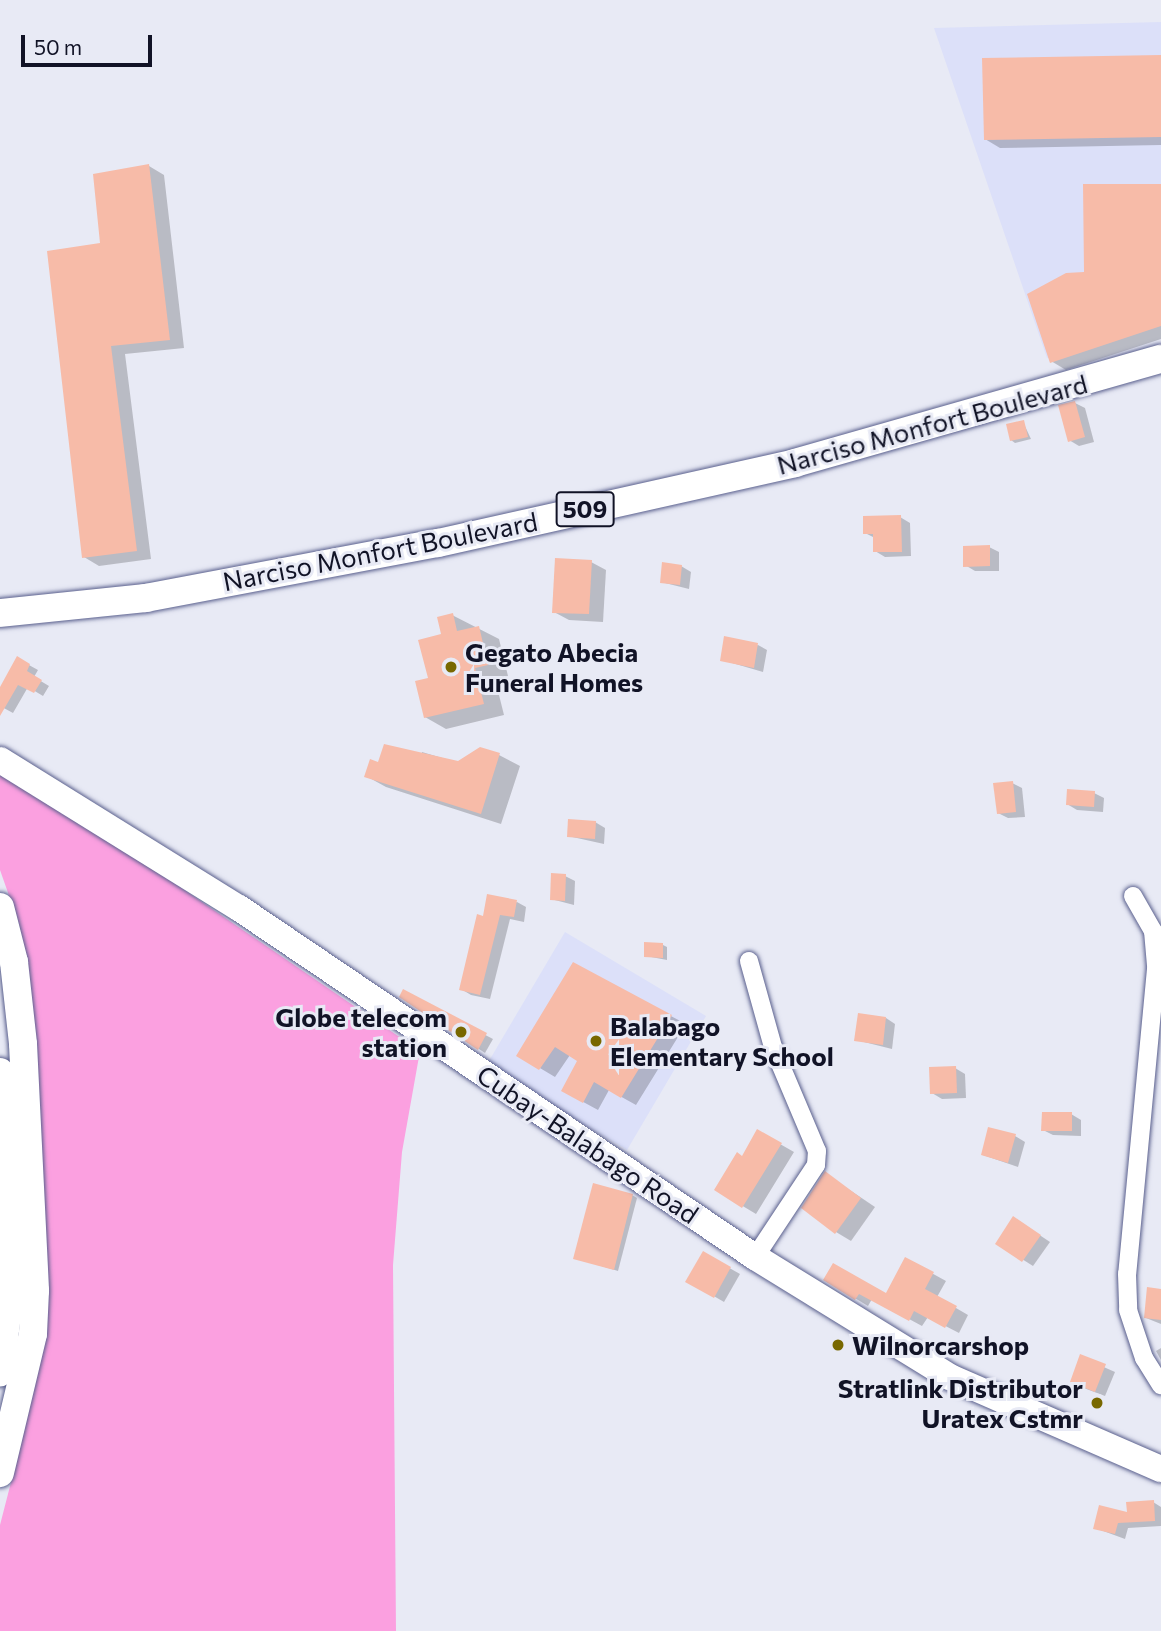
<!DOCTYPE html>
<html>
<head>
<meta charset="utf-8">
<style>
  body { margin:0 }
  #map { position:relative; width:1161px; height:1631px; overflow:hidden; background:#e8eaf5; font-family:Commissioner,sans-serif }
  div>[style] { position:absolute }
  .built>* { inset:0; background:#dce0f9 }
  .green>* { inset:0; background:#fba0e0 }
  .shadow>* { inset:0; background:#0003 }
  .building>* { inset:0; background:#f7bba8 }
  .roads { filter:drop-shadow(0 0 2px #595f8d) drop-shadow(0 0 2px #595f8d) }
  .minor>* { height:18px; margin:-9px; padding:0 9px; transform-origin:9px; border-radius:9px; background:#fff }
  .secondary>* { height:26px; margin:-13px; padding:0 13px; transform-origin:13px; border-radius:13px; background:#fff }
  .primary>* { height:28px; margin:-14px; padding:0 14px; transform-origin:14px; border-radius:14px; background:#fff }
  .dots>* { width:19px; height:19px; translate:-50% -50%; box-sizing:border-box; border:4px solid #e8eaf5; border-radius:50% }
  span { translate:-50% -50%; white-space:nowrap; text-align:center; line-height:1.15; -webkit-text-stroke:6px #e8eaf5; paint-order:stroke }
  .shield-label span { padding:2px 5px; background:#e8eaf5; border:2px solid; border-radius:5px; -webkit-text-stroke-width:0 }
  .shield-label { font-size:24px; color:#111326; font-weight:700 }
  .street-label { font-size:26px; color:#111326 }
  .poi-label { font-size:26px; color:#111326; font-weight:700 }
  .left { translate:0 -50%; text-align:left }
  .right { translate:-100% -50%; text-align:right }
  .scale { position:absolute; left:21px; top:35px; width:131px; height:32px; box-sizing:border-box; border:4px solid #111326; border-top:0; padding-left:9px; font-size:21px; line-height:24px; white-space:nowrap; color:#111326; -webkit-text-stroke:5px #e8eaf5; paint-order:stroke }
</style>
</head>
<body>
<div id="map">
  <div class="built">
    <i style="clip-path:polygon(1161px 22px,1161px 323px,1047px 358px,934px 28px)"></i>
    <i style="clip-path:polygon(565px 932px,706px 1016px,627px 1150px,486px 1066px)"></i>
  </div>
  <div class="green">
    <i style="clip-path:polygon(0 772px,180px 887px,420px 1051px,402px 1152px,393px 1265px,396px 1631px,0 1631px,0 1525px,25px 1428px,36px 1053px,19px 924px,0 870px)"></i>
  </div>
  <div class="shadow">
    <i style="clip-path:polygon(1161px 57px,1161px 145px,1000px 148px,985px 139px)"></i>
    <i style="clip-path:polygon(149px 166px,164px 175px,184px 348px,125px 354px,151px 559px,99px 566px,84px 557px,102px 245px)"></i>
    <i style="clip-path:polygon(1161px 185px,1161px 339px,1066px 370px,1051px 361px,1086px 274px)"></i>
    <i style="clip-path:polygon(1075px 403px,1085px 408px,1094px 442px,1079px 446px,1069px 440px)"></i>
    <i style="clip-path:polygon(1023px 422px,1031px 439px,1015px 443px,1011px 440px)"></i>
    <i style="clip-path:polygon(900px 517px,910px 523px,911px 556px,885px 557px,875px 551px,875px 538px,865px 533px)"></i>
    <i style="clip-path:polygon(989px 547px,999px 552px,999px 571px,975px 571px,965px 565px)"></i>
    <i style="clip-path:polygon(591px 562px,606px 570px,603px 622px,569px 620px,554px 612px)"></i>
    <i style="clip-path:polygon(681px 566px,691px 572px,689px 589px,661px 582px)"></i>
    <i style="clip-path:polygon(452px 615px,499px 639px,508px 676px,495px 679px,504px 715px,446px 729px,425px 717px)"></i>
    <i style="clip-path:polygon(758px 645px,767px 650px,763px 672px,722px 660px)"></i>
    <i style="clip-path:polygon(18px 659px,38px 670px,34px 677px,49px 686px,43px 696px,28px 687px,13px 713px,0 706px,0 690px)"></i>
    <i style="clip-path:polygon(422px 752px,459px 763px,499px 755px,520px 766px,501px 824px,386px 787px,366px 776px,379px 764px,421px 758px)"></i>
    <i style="clip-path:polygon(1012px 783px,1022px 788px,1025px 817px,1008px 818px,998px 813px)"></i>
    <i style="clip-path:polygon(1094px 793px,1104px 798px,1103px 812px,1077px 810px,1067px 804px)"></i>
    <i style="clip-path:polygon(595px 822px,605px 828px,604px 844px,568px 836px)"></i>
    <i style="clip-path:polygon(565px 876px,575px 881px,574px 905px,551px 899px)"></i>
    <i style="clip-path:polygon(517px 902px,526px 907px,524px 922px,510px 919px,490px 999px,471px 995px,461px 989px,485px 918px)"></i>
    <i style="clip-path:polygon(663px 945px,667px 947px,667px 960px,646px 956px)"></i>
    <i style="clip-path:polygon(574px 965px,686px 1024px,636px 1105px,609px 1090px,598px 1110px,563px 1091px,580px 1061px,570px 1055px,555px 1077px,518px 1055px)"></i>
    <i style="clip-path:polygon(403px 992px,493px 1039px,485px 1053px,401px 997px)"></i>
    <i style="clip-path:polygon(886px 1018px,895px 1024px,892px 1049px,856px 1040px)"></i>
    <i style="clip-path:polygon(955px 1068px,965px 1074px,966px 1098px,942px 1099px,932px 1093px)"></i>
    <i style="clip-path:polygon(1071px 1114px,1081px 1120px,1081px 1136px,1053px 1135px,1043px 1130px)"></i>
    <i style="clip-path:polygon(757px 1131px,794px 1152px,756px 1214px,716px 1190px,743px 1158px)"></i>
    <i style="clip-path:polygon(1015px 1136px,1025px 1142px,1018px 1167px,983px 1155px)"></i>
    <i style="clip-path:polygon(826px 1174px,875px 1207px,851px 1241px,836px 1232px)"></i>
    <i style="clip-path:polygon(632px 1195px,637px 1198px,618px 1271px,575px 1258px)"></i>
    <i style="clip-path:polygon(1023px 1224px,1050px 1242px,1033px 1266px,997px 1243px)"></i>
    <i style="clip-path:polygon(703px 1253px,740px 1274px,724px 1302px,688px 1281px)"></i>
    <i style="clip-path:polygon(906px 1259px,946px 1281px,937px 1297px,968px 1315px,959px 1333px,928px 1317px,922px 1326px,872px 1299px,868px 1306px,825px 1280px,887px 1296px)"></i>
    <i style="clip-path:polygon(1161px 1291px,1161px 1324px,1146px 1318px)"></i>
    <i style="clip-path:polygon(1161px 1348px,1161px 1360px,1156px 1351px)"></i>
    <i style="clip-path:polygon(1081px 1357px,1115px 1372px,1105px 1396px,1081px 1387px)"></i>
    <i style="clip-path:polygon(1153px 1502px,1161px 1507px,1161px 1526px,1128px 1528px,1125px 1539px,1095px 1528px)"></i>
  </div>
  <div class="building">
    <i style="clip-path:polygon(1161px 55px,1161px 137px,984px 140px,982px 58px)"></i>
    <i style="clip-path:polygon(149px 164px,170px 340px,111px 346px,137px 551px,82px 558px,47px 251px,100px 243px,93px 174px)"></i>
    <i style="clip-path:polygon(1083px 184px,1161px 184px,1161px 326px,1050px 363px,1027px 294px,1066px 273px,1084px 272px)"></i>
    <i style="clip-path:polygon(1075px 401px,1085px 437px,1068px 442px,1058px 405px)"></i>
    <i style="clip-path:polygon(1024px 420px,1028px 437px,1010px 441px,1006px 424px)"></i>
    <i style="clip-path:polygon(901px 515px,902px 552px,873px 552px,873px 534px,863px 534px,863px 516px)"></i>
    <i style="clip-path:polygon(990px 545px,990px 566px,963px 567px,963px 546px)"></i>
    <i style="clip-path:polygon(555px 558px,592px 560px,589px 614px,552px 613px)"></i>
    <i style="clip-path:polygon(662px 562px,682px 565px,680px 585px,660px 583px)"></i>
    <i style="clip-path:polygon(453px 613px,457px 631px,479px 626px,488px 665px,475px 668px,484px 704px,424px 718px,415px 681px,428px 678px,418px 640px,441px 634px,437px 617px)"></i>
    <i style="clip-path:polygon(724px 636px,758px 643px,754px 668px,720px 661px)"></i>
    <i style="clip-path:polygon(17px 656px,30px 664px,27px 671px,42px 680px,34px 693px,18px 685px,0 716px,0 687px)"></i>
    <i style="clip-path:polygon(384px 744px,458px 761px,480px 747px,500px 753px,481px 814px,364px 777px,370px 759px,378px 762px)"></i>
    <i style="clip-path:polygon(1013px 781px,1016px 812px,997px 814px,993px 783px)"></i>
    <i style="clip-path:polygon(1067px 789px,1095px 791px,1094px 807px,1066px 805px)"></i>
    <i style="clip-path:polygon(568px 819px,596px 821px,595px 839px,567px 837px)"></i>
    <i style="clip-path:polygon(551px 873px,566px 874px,565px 901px,550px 900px)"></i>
    <i style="clip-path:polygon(487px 894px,517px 900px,514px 917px,500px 915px,480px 995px,459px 990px,477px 914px,483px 916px)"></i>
    <i style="clip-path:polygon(644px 942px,663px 943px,663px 958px,644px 957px)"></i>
    <i style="clip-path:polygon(573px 962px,672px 1015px,621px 1098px,594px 1082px,583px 1103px,561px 1091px,577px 1061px,555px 1047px,539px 1070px,516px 1056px)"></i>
    <i style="clip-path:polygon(403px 989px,487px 1033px,478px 1050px,399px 997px)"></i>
    <i style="clip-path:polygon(858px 1013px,886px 1017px,883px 1045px,854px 1041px)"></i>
    <i style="clip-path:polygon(956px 1066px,957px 1093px,930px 1094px,929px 1067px)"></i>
    <i style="clip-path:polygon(1042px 1112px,1072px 1112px,1072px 1131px,1041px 1131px)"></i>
    <i style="clip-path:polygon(988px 1127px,1016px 1134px,1008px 1163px,981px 1155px)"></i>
    <i style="clip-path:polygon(757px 1129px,782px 1143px,742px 1208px,714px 1190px,737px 1152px,742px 1156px)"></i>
    <i style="clip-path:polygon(825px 1171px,861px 1198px,835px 1234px,801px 1208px)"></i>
    <i style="clip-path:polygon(593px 1183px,633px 1194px,614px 1270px,573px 1259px)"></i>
    <i style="clip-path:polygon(1013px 1216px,1041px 1235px,1022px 1262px,995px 1244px)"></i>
    <i style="clip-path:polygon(703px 1251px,731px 1267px,714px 1298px,685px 1282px)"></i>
    <i style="clip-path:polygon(905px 1257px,934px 1272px,925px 1289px,957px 1306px,945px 1328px,914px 1311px,909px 1321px,859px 1294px,855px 1300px,823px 1280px,833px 1263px,886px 1293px)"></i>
    <i style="clip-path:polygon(1147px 1287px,1161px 1289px,1161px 1320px,1144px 1318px)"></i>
    <i style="clip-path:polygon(1080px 1354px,1106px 1364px,1095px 1392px,1070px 1382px)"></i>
    <i style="clip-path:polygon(1154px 1500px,1155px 1521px,1118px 1523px,1115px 1534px,1093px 1529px,1099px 1505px,1127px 1512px,1126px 1502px)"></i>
  </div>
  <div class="roads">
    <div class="minor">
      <i style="left:1133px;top:896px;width:40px;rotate:60.3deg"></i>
      <i style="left:1153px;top:931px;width:38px;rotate:85deg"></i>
      <i style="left:1156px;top:969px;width:306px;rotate:95.4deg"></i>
      <i style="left:1127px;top:1274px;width:36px;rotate:88deg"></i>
      <i style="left:1128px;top:1310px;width:51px;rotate:71.6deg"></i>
      <i style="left:1144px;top:1358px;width:32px;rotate:58deg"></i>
      <i style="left:749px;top:961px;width:89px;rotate:74.4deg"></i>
      <i style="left:773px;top:1047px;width:113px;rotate:67.1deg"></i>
      <i style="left:817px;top:1151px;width:14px;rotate:94deg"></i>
      <i style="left:816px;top:1165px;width:110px;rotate:123.5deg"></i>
    </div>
    <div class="secondary">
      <i style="left:0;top:760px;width:281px;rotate:31.8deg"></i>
      <i style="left:239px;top:908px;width:623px;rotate:34.07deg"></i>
      <i style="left:755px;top:1257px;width:229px;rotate:31.6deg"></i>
      <i style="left:950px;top:1377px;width:230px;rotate:23.6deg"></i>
    </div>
    <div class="primary">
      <i style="left:0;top:613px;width:147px;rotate:-5.9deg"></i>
      <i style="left:146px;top:598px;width:297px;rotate:-10.7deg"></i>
      <i style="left:438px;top:543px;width:366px;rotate:-12.6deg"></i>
      <i style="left:795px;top:463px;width:380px;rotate:-15.9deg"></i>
      <i style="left:0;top:907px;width:57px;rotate:75.7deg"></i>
      <i style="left:14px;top:962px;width:82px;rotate:83.7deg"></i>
      <i style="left:23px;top:1044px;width:247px;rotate:87.2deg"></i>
      <i style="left:35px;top:1291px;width:43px;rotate:92.7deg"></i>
      <i style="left:33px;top:1334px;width:143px;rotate:103.4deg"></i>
      <i style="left:0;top:1072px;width:218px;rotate:87.4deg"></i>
      <i style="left:10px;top:1290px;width:83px;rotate:97deg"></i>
    </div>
  </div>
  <div class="dots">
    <i style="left:451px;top:667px;background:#786800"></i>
    <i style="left:461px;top:1032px;background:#786800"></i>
    <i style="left:596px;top:1041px;background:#786800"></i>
    <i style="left:838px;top:1345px;background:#786800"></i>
    <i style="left:1097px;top:1403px;background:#786800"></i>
  </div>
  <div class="shield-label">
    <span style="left:585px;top:509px">509</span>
  </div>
  <div class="street-label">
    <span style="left:932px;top:424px;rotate:-15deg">Narciso Monfort Boulevard</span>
    <span style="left:380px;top:551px;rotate:-11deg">Narciso Monfort Boulevard</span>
    <span style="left:588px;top:1144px;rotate:34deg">Cubay-Balabago Road</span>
  </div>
  <div class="poi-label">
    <span class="left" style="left:465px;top:667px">Gegato Abecia<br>Funeral Homes</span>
    <span class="right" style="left:447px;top:1032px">Globe telecom<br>station</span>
    <span class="left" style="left:610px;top:1041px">Balabago<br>Elementary School</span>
    <span class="left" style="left:852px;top:1345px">Wilnorcarshop</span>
    <span class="right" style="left:1083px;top:1403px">Stratlink Distributor<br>Uratex Cstmr</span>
  </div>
  <div class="scale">50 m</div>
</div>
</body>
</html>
